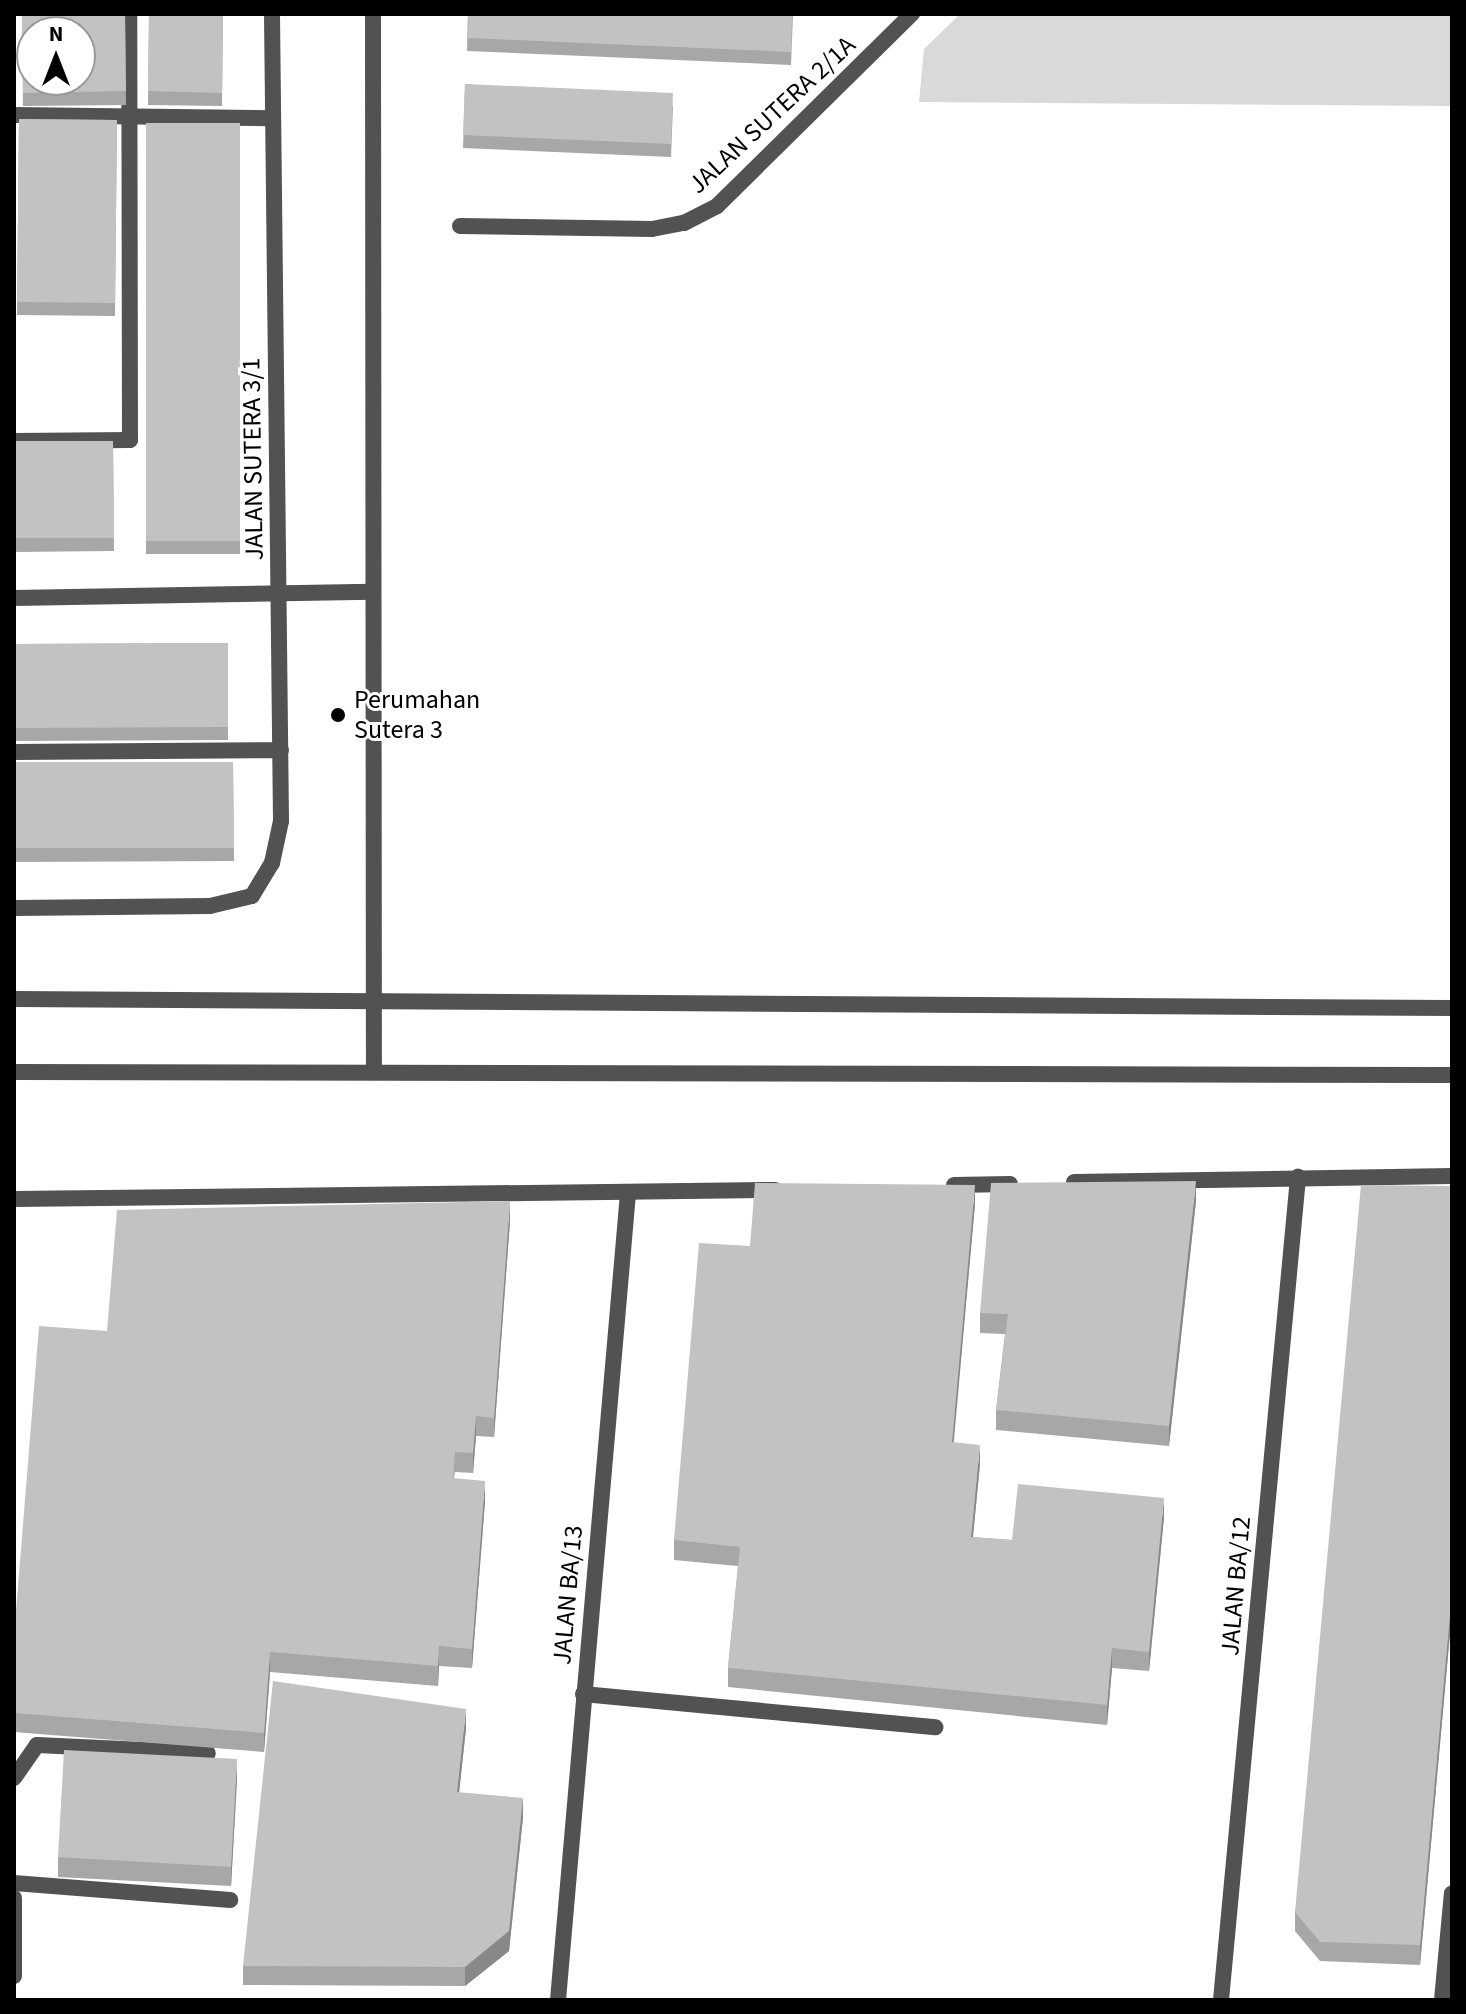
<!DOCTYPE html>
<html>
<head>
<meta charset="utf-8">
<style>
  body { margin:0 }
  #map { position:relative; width:1466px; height:2014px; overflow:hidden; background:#fff; font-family:"Source Sans 3",sans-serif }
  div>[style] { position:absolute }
  .green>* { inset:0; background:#d9d9d9 }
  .service>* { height:16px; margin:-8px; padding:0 8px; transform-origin:8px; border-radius:8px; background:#525252 }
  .minor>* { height:16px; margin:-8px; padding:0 8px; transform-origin:8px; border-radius:8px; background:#525252 }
  .tertiary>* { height:16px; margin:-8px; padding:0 8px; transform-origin:8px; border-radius:8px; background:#525252 }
  .wall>* { inset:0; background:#a7a7a7 }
  .shaded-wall>* { inset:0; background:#888 }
  .building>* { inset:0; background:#c2c2c2 }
  .dots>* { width:22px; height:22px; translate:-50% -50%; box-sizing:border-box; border:4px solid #fff; border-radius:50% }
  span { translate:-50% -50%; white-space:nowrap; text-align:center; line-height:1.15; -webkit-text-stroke:6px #fff; paint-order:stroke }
  .street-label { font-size:26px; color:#000 }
  .poi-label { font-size:26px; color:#000 }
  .left { translate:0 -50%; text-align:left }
  .frame { position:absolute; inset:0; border:16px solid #000; pointer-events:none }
  .north { position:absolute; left:16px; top:16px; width:80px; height:80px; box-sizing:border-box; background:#fff; border:2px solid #999; border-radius:50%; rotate:0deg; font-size:22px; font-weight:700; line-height:32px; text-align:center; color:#000 }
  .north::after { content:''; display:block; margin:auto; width:28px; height:36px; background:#000; clip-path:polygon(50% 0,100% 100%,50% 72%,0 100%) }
</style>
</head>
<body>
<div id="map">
  <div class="green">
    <i style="clip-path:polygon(960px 14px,1452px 14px,1452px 106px,919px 102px,924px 49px)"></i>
  </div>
  <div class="service">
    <i style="left:14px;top:115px;width:258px;rotate:0.7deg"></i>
    <i style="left:14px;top:441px;width:116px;rotate:-0.5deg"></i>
    <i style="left:130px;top:440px;width:426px;rotate:-90.1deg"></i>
    <i style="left:14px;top:752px;width:267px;rotate:-0.4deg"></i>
    <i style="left:1074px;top:1182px;width:378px;rotate:-0.9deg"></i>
    <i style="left:954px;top:1185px;width:56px;rotate:-1deg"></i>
    <i style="left:14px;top:1199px;width:761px;rotate:-0.68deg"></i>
    <i style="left:583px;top:1694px;width:354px;rotate:5.4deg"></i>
    <i style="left:14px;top:1778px;width:40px;rotate:-55.1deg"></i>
    <i style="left:37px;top:1745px;width:171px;rotate:2.7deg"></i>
    <i style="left:14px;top:1883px;width:217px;rotate:4.5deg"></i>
    <i style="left:14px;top:1898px;width:78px;rotate:90deg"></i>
    <i style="left:1442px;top:2000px;width:107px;rotate:-84.7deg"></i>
  </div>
  <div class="minor">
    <i style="left:373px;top:14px;width:1058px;rotate:89.95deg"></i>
    <i style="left:460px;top:226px;width:192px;rotate:0.9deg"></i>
    <i style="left:652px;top:229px;width:33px;rotate:-11deg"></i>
    <i style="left:684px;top:223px;width:37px;rotate:-27deg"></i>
    <i style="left:717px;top:206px;width:274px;rotate:-44.6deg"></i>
    <i style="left:14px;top:598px;width:358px;rotate:-1deg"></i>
    <i style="left:14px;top:908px;width:196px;rotate:-0.6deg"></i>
    <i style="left:210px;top:906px;width:43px;rotate:-13.4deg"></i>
    <i style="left:252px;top:896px;width:39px;rotate:-59deg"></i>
    <i style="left:272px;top:863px;width:43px;rotate:-77.9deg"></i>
    <i style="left:281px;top:821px;width:807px;rotate:-90.64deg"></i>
    <i style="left:558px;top:2000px;width:810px;rotate:-85.04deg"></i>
    <i style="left:1221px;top:2000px;width:827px;rotate:-84.65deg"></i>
  </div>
  <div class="tertiary">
    <i style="left:14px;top:999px;width:1438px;rotate:0.36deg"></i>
    <i style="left:14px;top:1072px;width:1438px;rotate:0.12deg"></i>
  </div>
  <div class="wall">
    <i style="clip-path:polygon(22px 14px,125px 14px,126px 105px,23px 106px)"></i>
    <i style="clip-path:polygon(149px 14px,223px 14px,222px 106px,148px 105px)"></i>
    <i style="clip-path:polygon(468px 14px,793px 14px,791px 65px,467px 51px)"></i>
    <i style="clip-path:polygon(465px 84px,673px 106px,671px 157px,463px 148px)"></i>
    <i style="clip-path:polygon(19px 119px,117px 120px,115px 316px,17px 315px)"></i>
    <i style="clip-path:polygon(146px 123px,240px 123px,240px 554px,146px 554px)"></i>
    <i style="clip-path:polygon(14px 441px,113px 441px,114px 551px,14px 552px)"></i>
    <i style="clip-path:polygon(228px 643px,228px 740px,14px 741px,14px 644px)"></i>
    <i style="clip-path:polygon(14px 762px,233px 762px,234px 861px,14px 862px)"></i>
    <i style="clip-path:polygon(1452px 1186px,1452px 1611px,1420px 1965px,1320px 1961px,1295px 1931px,1295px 1912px)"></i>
    <i style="clip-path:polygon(1196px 1201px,1169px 1446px,996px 1430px,996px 1410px,1005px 1334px,980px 1333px,980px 1313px)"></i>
    <i style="clip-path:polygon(975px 1204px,953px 1442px,980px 1464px,973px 1537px,1012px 1540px,1164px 1517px,1149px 1671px,1112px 1668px,1107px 1725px,728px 1687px,728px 1668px,738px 1566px,674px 1560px,674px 1540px,750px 1246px)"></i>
    <i style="clip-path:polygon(510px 1221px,494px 1437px,476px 1436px,473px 1473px,455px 1472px,454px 1478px,485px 1501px,472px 1668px,439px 1666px,438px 1686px,270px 1672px,264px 1752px,14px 1732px,14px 1636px,107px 1331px)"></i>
    <i style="clip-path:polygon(466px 1728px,459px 1793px,523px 1817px,509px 1951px,465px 1986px,243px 1985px,243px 1966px)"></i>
    <i style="clip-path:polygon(237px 1779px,231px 1886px,58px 1877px,58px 1857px)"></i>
  </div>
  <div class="shaded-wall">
    <i style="clip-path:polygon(1196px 1181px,1196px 1201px,1169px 1446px,1169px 1426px)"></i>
    <i style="clip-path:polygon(975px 1185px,975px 1204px,952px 1462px,952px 1442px)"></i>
    <i style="clip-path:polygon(510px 1201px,510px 1221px,494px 1437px,494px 1418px)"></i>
    <i style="clip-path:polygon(476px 1416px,476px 1436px,473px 1473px,473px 1453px)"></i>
    <i style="clip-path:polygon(980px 1445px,980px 1464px,971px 1556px,971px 1537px)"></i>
    <i style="clip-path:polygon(485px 1481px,485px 1501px,472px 1668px,472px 1649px)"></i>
    <i style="clip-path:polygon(1164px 1498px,1164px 1517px,1149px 1671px,1149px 1652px)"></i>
    <i style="clip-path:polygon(1452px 1592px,1452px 1611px,1420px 1965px,1420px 1945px)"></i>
    <i style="clip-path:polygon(439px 1646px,439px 1666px,438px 1686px,438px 1666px)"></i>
    <i style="clip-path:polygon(1112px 1648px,1112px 1668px,1107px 1725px,1107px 1705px)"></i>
    <i style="clip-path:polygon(270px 1652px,270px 1672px,264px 1752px,264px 1733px)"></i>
    <i style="clip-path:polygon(466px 1709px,466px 1728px,457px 1812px,457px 1792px)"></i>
    <i style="clip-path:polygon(237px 1759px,237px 1779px,231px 1886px,231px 1867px)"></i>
    <i style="clip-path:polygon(523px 1798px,523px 1817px,509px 1951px,465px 1986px,465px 1967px)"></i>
  </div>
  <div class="building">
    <i style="clip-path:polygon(evenodd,22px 14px,125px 14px,126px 91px,23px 93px,22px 14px,32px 32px,80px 32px,80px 80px,32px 80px,32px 32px)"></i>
    <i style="clip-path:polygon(149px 14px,223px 14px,222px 93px,148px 91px)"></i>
    <i style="clip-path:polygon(468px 14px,792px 14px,791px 52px,467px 38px)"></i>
    <i style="clip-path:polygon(465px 84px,673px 93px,671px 144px,463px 135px)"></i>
    <i style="clip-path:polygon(19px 119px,117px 120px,115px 303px,17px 302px)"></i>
    <i style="clip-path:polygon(146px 123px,240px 123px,240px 541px,146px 541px)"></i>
    <i style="clip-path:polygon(14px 441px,113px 441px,114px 538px,14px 538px)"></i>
    <i style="clip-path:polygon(228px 643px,228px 727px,14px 728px,14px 644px)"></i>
    <i style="clip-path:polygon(14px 762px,233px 762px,234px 848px,14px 848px)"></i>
    <i style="clip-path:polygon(1196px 1181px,1169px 1426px,996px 1410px,1008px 1314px,980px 1313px,991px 1183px)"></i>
    <i style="clip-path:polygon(755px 1183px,975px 1185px,952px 1442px,980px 1445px,971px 1537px,1012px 1540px,1018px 1484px,1164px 1498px,1149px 1652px,1112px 1648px,1107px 1705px,728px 1668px,740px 1547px,674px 1540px,699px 1243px,750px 1246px)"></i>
    <i style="clip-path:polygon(1361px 1185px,1452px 1186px,1452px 1592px,1420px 1945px,1320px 1942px,1295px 1912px)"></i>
    <i style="clip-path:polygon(510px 1201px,494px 1418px,476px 1416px,473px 1453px,455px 1452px,453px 1478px,485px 1481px,472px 1649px,439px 1646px,438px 1666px,270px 1652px,264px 1733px,14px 1713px,14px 1636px,39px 1326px,107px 1331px,117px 1210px)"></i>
    <i style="clip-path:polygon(273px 1681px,466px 1709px,457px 1792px,523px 1798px,509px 1931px,465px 1967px,243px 1966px)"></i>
    <i style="clip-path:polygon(64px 1750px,237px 1759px,231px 1867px,58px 1857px)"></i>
  </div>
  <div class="dots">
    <i style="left:338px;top:715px;background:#000"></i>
  </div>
  <div class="street-label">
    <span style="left:772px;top:115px;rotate:-43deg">JALAN SUTERA 2/1A</span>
    <span style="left:253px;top:459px;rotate:-91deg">JALAN SUTERA 3/1</span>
    <span style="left:1236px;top:1586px;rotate:-85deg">JALAN BA/12</span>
    <span style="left:568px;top:1595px;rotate:-85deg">JALAN BA/13</span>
  </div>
  <div class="poi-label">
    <span class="left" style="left:354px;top:715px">Perumahan<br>Sutera 3</span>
  </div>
  <div class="frame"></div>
  <div class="north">N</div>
</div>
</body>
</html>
